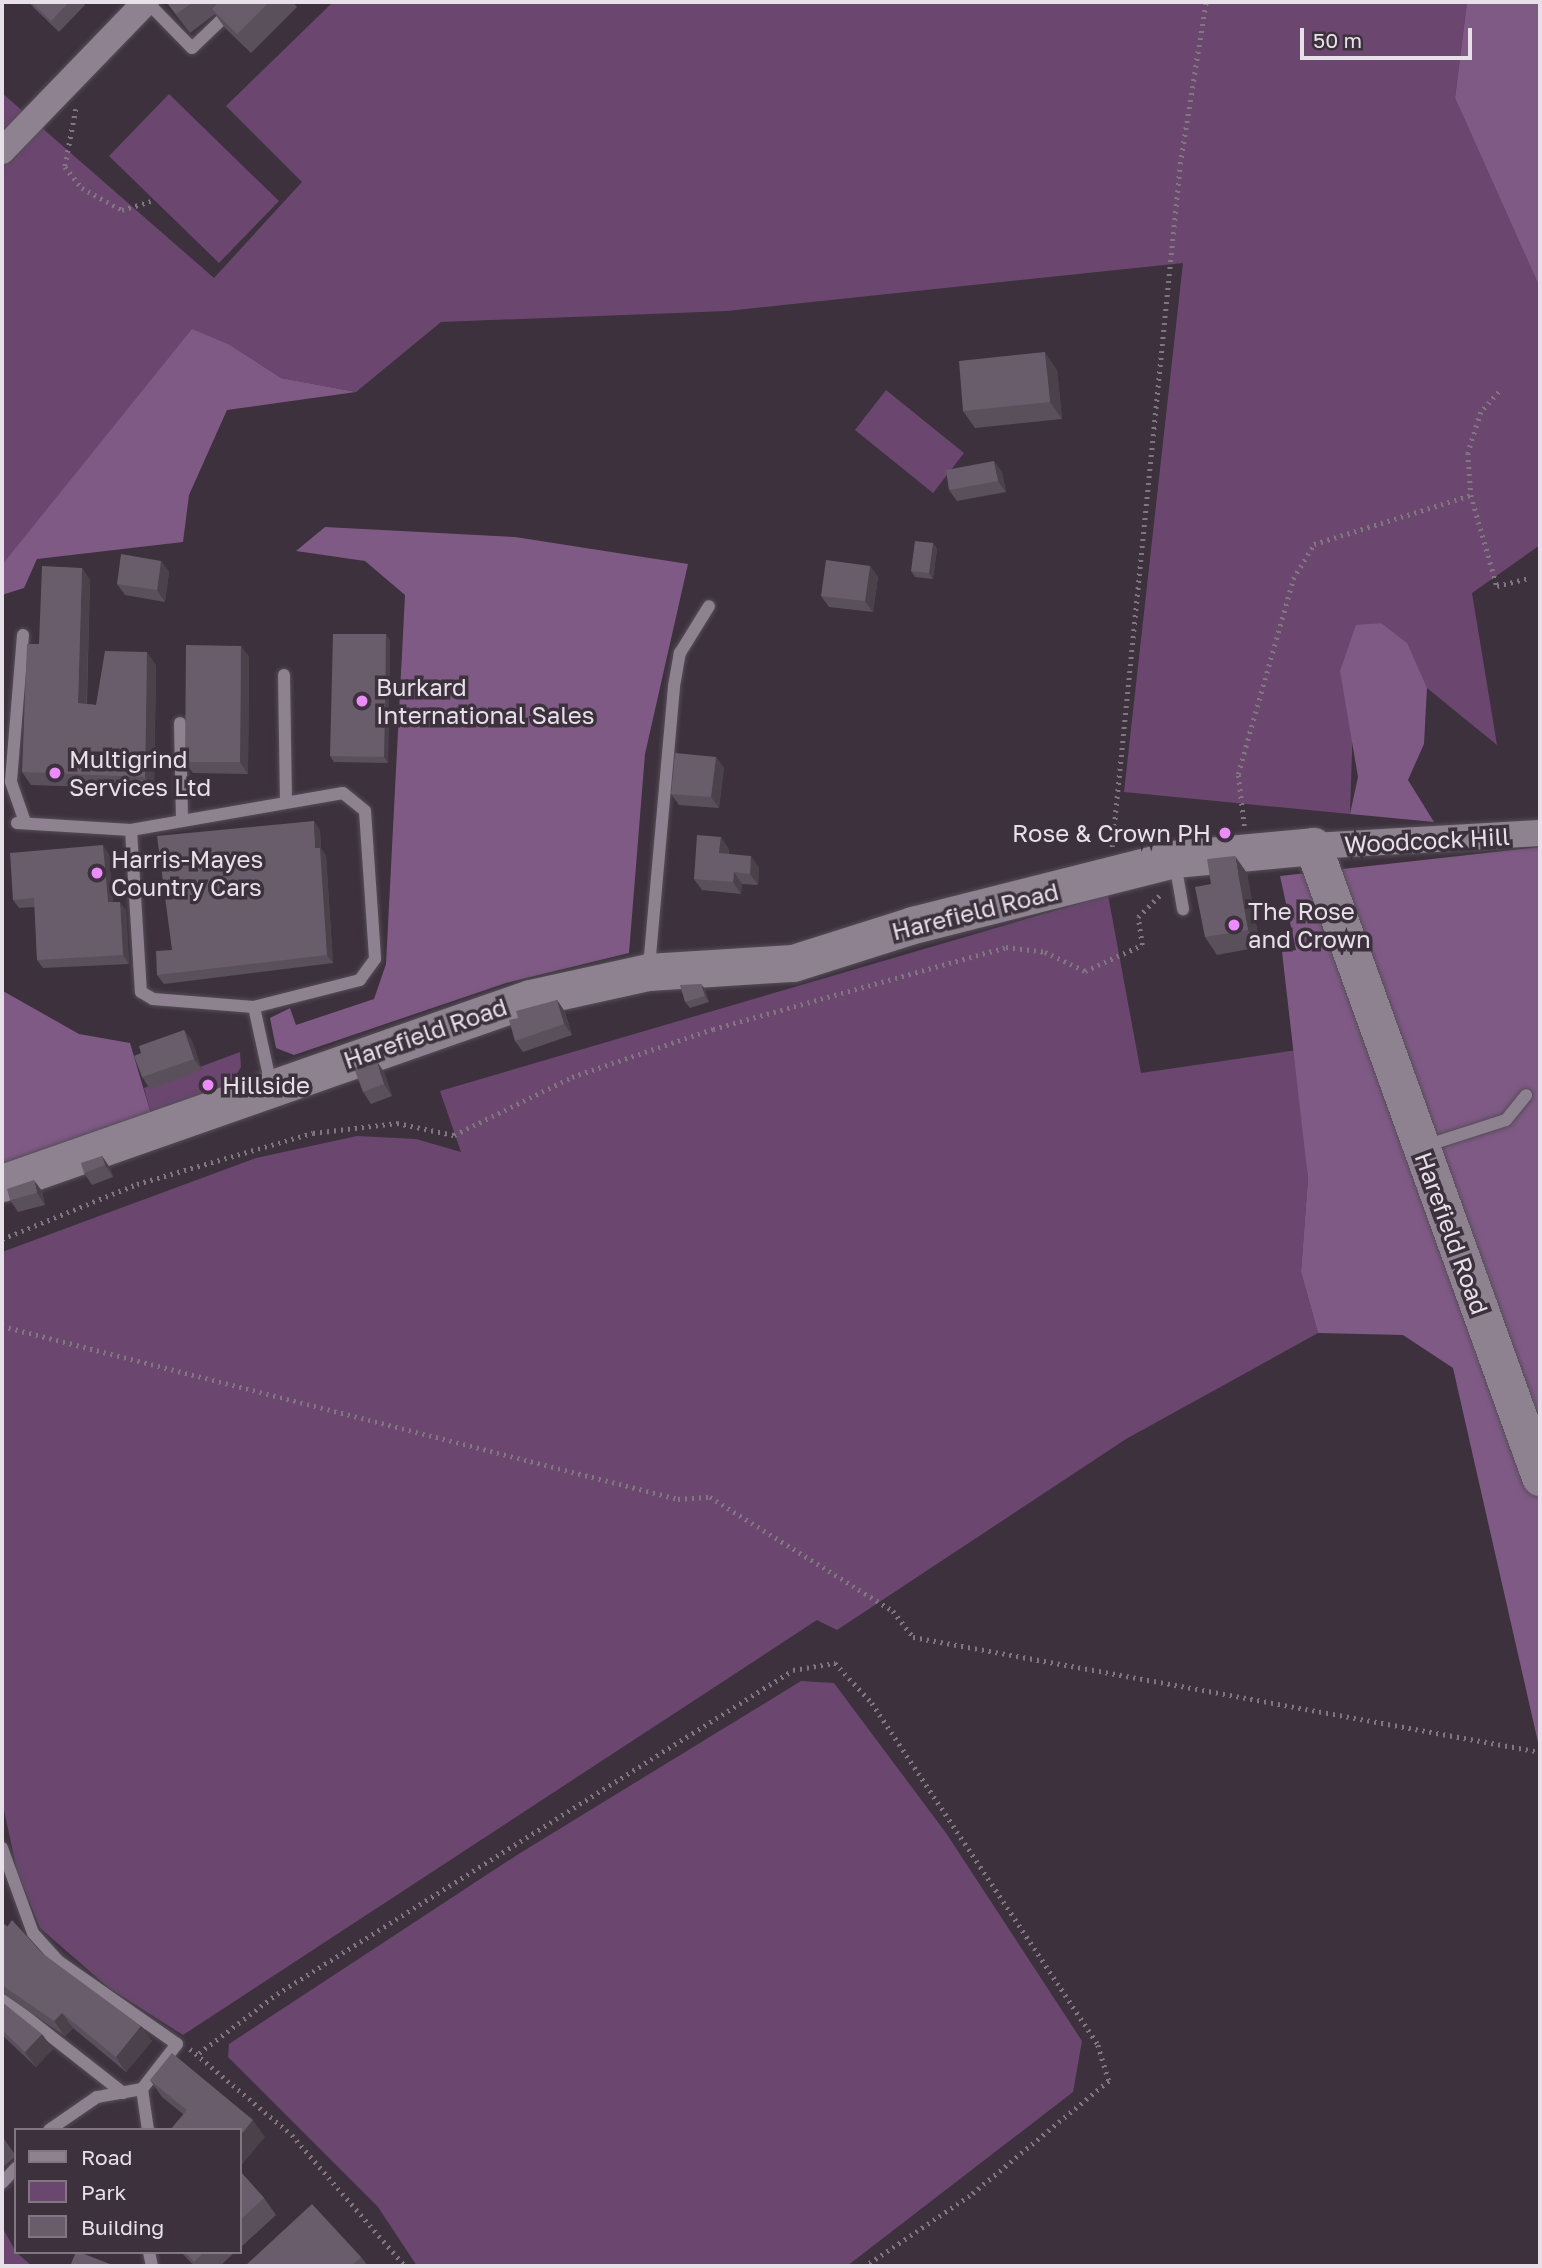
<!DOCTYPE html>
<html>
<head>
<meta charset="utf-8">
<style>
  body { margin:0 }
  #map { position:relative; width:1542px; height:2268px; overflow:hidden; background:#3c313d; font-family:"Golos Text",sans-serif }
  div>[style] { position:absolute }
  .green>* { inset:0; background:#6b4770 }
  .forest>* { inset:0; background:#7f5a85 }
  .path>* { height:4.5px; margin-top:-2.25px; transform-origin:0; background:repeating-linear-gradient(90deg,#807781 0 2px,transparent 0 7px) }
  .roads { filter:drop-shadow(0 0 2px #554d57) drop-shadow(0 0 2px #554d57) }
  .lane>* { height:12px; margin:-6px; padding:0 6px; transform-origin:6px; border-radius:6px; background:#8e8290 }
  .street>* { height:26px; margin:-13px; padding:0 13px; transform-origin:13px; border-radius:13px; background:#8e8290 }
  .secondary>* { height:37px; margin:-18.5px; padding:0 18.5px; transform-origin:18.5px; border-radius:18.5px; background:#8e8290 }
  .wall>* { inset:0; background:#5a505c }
  .shaded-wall>* { inset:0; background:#4a414b }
  .building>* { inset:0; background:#695d6b }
  .dots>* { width:19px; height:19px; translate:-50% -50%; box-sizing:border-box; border:4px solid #3c313d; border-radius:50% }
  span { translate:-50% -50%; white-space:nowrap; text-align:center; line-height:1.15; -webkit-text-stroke:7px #3c313d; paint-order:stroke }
  .poi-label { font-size:24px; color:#e7e0e8 }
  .left { translate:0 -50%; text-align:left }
  .right { translate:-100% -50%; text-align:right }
  .street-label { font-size:24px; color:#e7e0e8 }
  .frame { position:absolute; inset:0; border:4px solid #e7e0e8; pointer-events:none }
  .legend { position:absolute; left:14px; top:2128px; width:228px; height:126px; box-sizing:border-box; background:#3c313d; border:2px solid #807781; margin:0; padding:9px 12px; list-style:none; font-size:21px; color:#e7e0e8 }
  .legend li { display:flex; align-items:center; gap:14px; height:35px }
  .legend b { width:35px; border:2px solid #807781 }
  .scale { position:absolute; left:1300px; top:28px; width:172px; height:32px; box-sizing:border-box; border:4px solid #e7e0e8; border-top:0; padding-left:9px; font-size:21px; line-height:24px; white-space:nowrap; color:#e7e0e8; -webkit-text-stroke:5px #3c313d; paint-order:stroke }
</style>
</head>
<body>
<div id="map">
  <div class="green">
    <i style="clip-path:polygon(333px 2px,1467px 2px,1455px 98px,1540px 288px,1540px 545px,1472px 593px,1497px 745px,1427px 688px,1381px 623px,1356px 626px,1350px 814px,1124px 792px,1183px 263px,727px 311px,441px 322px,356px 392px,281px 378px,230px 345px,2px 565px,2px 93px,214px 278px,302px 182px,226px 106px)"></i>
    <i style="clip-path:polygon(169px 94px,279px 201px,219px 263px,109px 156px)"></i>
    <i style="clip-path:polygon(886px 390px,964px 453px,933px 493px,855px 430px)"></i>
    <i style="clip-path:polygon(1108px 895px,1141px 1073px,1297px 1050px,1308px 1178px,1301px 1272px,1318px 1333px,1126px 1439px,837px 1630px,817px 1620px,183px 2035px,109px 1988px,40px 1928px,17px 1871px,2px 1801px,2px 1252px,256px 1158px,357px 1136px,416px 1139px,461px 1152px,440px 1091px)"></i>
    <i style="clip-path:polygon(240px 1052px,241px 1067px,229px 1086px,151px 1114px,144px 1088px)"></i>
    <i style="clip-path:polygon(801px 1681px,834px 1683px,946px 1833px,1082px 2041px,1073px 2092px,847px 2266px,417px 2266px,378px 2207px,228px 2057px,229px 2044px,517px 1855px)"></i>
    <i style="clip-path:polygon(2px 2227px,16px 2252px,32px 2266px,2px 2266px)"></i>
  </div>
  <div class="forest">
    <i style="clip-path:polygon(1467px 2px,1540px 2px,1540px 288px,1455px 98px)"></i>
    <i style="clip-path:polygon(192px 329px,230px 345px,281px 378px,356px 392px,227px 410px,189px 495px,183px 542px,37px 559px,24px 588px,2px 595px,2px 565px)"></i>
    <i style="clip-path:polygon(325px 527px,515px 537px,688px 564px,645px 754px,629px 953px,506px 983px,294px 1055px,276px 1048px,270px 1018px,290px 1008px,296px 1025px,374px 999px,386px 964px,405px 595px,365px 561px,296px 551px)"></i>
    <i style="clip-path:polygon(1381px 623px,1407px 643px,1427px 688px,1424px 744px,1408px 780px,1434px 822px,1350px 814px,1358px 777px,1340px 671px,1356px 625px)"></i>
    <i style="clip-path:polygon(1540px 847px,1540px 1751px,1453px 1368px,1403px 1335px,1318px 1333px,1301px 1272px,1308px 1178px,1282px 952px,1296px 950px,1280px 876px)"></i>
    <i style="clip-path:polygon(2px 981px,3px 991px,79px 1034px,130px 1043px,151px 1114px,2px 1170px)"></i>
  </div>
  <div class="path">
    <i style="left:76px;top:109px;width:59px;rotate:100.7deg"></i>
    <i style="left:65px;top:167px;width:27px;rotate:51deg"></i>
    <i style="left:82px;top:188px;width:46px;rotate:28.8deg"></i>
    <i style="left:122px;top:210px;width:30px;rotate:-17deg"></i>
    <i style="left:1499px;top:392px;width:27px;rotate:132deg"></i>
    <i style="left:1481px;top:412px;width:43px;rotate:107.6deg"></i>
    <i style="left:1468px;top:453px;width:42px;rotate:85.9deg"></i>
    <i style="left:1471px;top:495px;width:95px;rotate:74.1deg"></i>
    <i style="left:1497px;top:586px;width:34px;rotate:-14deg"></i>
    <i style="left:1244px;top:826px;width:52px;rotate:-96.6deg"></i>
    <i style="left:1238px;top:774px;width:203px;rotate:-74.2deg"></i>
    <i style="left:1293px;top:579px;width:41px;rotate:-59deg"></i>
    <i style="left:1314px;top:544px;width:164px;rotate:-17.3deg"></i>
    <i style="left:1112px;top:847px;width:686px;rotate:-84.31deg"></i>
    <i style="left:1180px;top:164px;width:164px;rotate:-80.9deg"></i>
    <i style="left:2px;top:1239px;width:146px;rotate:-22.2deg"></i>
    <i style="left:137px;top:1184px;width:183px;rotate:-16.2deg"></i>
    <i style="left:313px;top:1133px;width:85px;rotate:-6.8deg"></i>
    <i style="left:397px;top:1123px;width:58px;rotate:11.9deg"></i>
    <i style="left:454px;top:1135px;width:131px;rotate:-26.2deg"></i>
    <i style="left:572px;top:1077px;width:149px;rotate:-18.8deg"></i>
    <i style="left:713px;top:1029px;width:304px;rotate:-15.6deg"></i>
    <i style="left:1006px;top:947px;width:39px;rotate:7deg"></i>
    <i style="left:1045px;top:952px;width:44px;rotate:25.4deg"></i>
    <i style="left:1085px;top:971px;width:63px;rotate:-24.5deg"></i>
    <i style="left:1142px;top:945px;width:28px;rotate:-98deg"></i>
    <i style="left:1138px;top:917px;width:34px;rotate:-45deg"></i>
    <i style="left:2px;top:1326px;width:698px;rotate:14.35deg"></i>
    <i style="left:678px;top:1499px;width:32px;rotate:-4deg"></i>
    <i style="left:710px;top:1497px;width:216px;rotate:31.9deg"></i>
    <i style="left:893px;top:1611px;width:33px;rotate:52deg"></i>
    <i style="left:913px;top:1637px;width:637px;rotate:10.39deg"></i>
    <i style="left:190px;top:2049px;width:133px;rotate:40.1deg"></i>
    <i style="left:292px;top:2135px;width:173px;rotate:49.2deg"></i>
    <i style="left:199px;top:2053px;width:98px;rotate:-37.1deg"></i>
    <i style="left:277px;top:1994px;width:609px;rotate:-32.12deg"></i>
    <i style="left:793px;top:1670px;width:43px;rotate:-9.5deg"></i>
    <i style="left:835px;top:1663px;width:54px;rotate:47.2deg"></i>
    <i style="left:872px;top:1703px;width:410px;rotate:56.5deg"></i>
    <i style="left:1098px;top:2045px;width:38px;rotate:73deg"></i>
    <i style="left:1109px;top:2081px;width:180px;rotate:140.4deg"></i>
    <i style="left:970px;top:2196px;width:125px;rotate:146.1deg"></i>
  </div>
  <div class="roads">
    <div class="lane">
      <i style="left:147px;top:2px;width:64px;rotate:45.6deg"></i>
      <i style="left:192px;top:48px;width:66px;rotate:-43.8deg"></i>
      <i style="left:23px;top:635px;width:147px;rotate:94.7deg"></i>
      <i style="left:11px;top:782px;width:42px;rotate:70.7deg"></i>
      <i style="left:284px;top:675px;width:127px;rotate:89.1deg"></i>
      <i style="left:180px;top:723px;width:95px;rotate:88.8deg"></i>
      <i style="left:17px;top:823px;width:114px;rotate:3.5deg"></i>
      <i style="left:131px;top:830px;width:215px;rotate:-9.9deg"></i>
      <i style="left:343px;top:793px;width:28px;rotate:39deg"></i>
      <i style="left:365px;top:811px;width:148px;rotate:86.1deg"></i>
      <i style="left:375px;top:959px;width:26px;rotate:126deg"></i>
      <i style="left:360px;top:980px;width:109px;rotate:165.7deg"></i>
      <i style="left:254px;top:1007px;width:80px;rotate:77.7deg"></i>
      <i style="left:131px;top:830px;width:162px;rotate:86.5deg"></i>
      <i style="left:141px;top:992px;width:14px;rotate:30deg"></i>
      <i style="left:153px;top:999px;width:101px;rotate:4.5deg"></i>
      <i style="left:1175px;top:863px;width:47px;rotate:80.1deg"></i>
      <i style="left:649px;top:967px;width:282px;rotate:-84.9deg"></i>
      <i style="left:674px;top:686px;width:34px;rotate:-80deg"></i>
      <i style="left:680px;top:653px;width:55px;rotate:-58.3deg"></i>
      <i style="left:1425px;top:1146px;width:85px;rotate:-17.8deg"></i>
      <i style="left:1506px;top:1120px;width:32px;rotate:-51deg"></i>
      <i style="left:2px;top:1848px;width:90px;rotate:70deg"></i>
      <i style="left:33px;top:1933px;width:38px;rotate:48deg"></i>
      <i style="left:58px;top:1961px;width:145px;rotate:34.9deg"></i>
      <i style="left:177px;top:2044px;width:57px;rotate:127.9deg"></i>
      <i style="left:142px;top:2089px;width:46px;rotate:169.9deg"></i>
      <i style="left:97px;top:2097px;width:58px;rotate:145.5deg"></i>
      <i style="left:2px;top:1998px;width:154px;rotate:38.1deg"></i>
      <i style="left:142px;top:2089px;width:41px;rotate:81.7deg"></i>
      <i style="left:2px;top:2183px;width:21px;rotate:-47deg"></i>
      <i style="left:149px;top:2252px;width:14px;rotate:78deg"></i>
    </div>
    <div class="street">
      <i style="left:2px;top:151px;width:207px;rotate:-46deg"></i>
      <i style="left:1313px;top:846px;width:227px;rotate:-3.3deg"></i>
    </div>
    <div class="secondary">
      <i style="left:2px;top:1183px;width:559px;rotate:-19.31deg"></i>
      <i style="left:530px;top:998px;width:121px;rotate:-12.4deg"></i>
      <i style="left:648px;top:972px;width:145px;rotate:-3.6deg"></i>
      <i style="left:793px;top:963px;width:126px;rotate:-17.6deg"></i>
      <i style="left:913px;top:925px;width:269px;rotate:-14.2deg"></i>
      <i style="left:1174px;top:859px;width:140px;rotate:-5.3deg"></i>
      <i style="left:1313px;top:846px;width:671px;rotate:70.21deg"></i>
    </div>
  </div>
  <div class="wall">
    <i style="clip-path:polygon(29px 2px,82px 2px,85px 5px,59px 32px,34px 8px)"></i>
    <i style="clip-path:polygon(166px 2px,293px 2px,297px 7px,251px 53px,225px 28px,215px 14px,190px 33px)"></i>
    <i style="clip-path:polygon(1057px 370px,1062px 419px,975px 428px,963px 411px)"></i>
    <i style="clip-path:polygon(1002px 472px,1006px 492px,957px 501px,949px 490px)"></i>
    <i style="clip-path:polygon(933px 543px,937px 549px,933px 579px,915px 577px,911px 571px)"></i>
    <i style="clip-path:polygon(161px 561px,169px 572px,165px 602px,125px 595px,117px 584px)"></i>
    <i style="clip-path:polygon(870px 566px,878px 577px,873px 612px,829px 607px,821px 596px)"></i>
    <i style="clip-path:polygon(82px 568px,90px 580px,87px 704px,96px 705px,156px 665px,154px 789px,31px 785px,22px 772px,39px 644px)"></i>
    <i style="clip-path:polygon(390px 640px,388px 763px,334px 762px,330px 756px)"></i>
    <i style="clip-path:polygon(241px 646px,249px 657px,248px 774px,193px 773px,185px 762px)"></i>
    <i style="clip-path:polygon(716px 757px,724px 768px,719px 808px,679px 805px,671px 794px)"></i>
    <i style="clip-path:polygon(320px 830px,321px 848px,326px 856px,333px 963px,164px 984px,157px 975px,172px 950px)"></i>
    <i style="clip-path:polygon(729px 849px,729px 854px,759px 867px,758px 885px,742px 884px,741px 894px,702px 890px,694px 879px)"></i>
    <i style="clip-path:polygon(109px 854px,113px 902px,126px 910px,129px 964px,43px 968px,37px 960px,35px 907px,19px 908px,13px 900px)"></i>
    <i style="clip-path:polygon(1247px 873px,1260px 947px,1217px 955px,1205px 937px,1211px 884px)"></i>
    <i style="clip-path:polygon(705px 989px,709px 1002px,690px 1008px,685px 1002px)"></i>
    <i style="clip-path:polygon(557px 1000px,565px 1012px,572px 1035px,523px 1052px,515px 1041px,518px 1018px)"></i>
    <i style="clip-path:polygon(184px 1030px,192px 1041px,202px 1070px,150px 1089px,142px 1077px,141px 1053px)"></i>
    <i style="clip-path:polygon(384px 1072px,392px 1096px,371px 1104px,363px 1092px)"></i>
    <i style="clip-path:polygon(102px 1156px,110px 1168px,113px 1177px,92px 1185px,84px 1173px)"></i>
    <i style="clip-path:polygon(42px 1191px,45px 1205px,18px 1212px,10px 1200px)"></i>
    <i style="clip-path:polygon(2px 1922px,42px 1953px,152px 2041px,126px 2072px,73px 2028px,65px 2036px,2px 1993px)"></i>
    <i style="clip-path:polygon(2px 2002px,53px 2049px,36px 2067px,2px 2035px)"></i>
    <i style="clip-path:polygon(150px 2080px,265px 2137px,183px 2114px,162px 2097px)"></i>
    <i style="clip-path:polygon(2px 2136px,16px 2156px,2px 2168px)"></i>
    <i style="clip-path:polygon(240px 2171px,264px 2198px,276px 2215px,240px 2248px)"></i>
    <i style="clip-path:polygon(181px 2252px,235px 2252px,220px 2266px,194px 2266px)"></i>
    <i style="clip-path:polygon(361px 2257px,368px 2266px,245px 2266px)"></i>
  </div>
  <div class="shaded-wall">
    <i style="clip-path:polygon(1045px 352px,1057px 370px,1062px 419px,1050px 402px)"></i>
    <i style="clip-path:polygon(994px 461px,1002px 472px,1006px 492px,998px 481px)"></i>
    <i style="clip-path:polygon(933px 543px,937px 549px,933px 579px,929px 573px)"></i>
    <i style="clip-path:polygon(161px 561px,169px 572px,165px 602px,157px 590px)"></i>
    <i style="clip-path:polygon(870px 566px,878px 577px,873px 612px,865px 601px)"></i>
    <i style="clip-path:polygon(82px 568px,90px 580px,86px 715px,78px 703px)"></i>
    <i style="clip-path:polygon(386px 634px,390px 640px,388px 763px,384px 757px)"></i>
    <i style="clip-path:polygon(241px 646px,249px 657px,248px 774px,240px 762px)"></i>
    <i style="clip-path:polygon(147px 652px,156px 665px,154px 789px,145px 777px)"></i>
    <i style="clip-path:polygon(716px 757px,724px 768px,719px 808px,711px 797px)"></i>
    <i style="clip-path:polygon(314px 821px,320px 830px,321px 848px,326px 856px,333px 963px,327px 955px,315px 848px)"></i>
    <i style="clip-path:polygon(721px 837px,729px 849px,727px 865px,719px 853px)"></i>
    <i style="clip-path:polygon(103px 845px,109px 854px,114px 911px,108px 902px)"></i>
    <i style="clip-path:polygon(751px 856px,759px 867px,758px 885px,750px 874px)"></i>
    <i style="clip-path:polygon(1235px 856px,1247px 873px,1260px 947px,1248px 930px)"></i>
    <i style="clip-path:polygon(734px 872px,742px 884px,741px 894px,733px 882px)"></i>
    <i style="clip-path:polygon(120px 902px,126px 910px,129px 964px,123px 955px)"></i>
    <i style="clip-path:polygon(701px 984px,705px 989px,709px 1002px,705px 996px)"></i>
    <i style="clip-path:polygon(557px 1000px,565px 1012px,572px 1035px,564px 1024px)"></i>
    <i style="clip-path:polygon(184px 1030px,192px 1041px,202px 1070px,194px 1059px)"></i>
    <i style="clip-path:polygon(376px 1060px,384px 1072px,392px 1096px,384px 1084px)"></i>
    <i style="clip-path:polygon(102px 1156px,110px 1168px,113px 1177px,105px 1165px)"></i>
    <i style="clip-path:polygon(34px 1180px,42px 1191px,45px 1205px,37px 1193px)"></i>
    <i style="clip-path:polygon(62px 2013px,73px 2028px,65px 2036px,54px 2021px)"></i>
    <i style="clip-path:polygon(141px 2026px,152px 2041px,126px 2072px,116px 2057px)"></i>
    <i style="clip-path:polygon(42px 2034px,53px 2049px,36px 2067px,25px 2052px)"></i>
    <i style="clip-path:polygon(253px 2120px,265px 2137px,240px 2167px,240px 2136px)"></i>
  </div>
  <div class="building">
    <i style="clip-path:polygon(31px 2px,69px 2px,51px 21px)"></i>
    <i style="clip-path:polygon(167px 2px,193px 2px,176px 14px)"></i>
    <i style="clip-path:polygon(219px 2px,269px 2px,237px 34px,212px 9px)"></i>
    <i style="clip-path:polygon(1045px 352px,1050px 402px,963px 411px,959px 361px)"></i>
    <i style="clip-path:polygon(994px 461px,998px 481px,949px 490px,946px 470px)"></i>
    <i style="clip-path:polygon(915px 541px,933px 543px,929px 573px,911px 571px)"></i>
    <i style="clip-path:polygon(121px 554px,161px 561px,157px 590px,117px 584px)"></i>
    <i style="clip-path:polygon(826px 560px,870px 566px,865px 601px,821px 596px)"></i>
    <i style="clip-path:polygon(42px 566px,82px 568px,78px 703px,96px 705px,105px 651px,147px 652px,145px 777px,22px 772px,27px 644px,39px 644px)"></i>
    <i style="clip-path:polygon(333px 634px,386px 634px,384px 757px,330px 756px)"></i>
    <i style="clip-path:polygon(186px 645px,241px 646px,240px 762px,185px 762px)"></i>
    <i style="clip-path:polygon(675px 753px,716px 757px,711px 797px,671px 794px)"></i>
    <i style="clip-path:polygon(314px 821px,315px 848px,320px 848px,327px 955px,157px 975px,156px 951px,172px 950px,157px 836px)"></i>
    <i style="clip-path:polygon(697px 835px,721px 837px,719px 853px,751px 856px,750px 874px,734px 872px,733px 882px,694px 879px)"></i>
    <i style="clip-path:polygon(103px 845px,108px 902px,120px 902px,123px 955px,37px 960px,34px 898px,13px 900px,10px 853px)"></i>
    <i style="clip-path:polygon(1235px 856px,1248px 930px,1205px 937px,1195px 887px,1211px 884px,1207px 859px)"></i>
    <i style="clip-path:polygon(701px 984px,705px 996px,685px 1002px,680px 985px)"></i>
    <i style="clip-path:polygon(557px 1000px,564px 1024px,515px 1041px,509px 1020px,518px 1018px,516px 1011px)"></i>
    <i style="clip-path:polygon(184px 1030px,194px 1059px,142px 1077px,134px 1056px,141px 1053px,139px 1046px)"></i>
    <i style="clip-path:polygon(376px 1060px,384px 1084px,363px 1092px,354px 1068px)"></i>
    <i style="clip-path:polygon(102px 1156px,105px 1165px,84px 1173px,81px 1163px)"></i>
    <i style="clip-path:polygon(34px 1180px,37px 1193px,10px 1200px,7px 1189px)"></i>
    <i style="clip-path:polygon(12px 1920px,42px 1953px,141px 2026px,116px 2057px,62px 2013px,54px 2021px,2px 1985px,2px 1922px,7px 1927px)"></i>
    <i style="clip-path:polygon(2px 2002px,42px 2034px,25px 2052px,2px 2030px)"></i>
    <i style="clip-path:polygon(172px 2053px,253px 2120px,240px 2136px,240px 2130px,170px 2130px,187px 2110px,150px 2080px)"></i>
    <i style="clip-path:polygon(240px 2171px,264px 2198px,240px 2220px)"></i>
    <i style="clip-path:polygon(312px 2204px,361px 2257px,351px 2266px,245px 2266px)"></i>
    <i style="clip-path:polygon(76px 2252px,79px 2252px,115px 2266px,70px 2266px)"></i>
    <i style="clip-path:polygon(185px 2252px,204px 2252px,194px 2262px)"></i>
  </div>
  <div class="dots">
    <i style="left:362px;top:701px;background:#ec8cfb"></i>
    <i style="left:55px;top:773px;background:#ec8cfb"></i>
    <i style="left:1225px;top:833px;background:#ec8cfb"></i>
    <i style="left:97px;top:873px;background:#ec8cfb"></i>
    <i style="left:1234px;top:925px;background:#ec8cfb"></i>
    <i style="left:208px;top:1085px;background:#ec8cfb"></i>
  </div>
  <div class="poi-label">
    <span class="left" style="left:376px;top:701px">Burkard<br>International Sales</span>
    <span class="left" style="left:69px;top:773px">Multigrind<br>Services Ltd</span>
    <span class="right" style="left:1211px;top:833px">Rose &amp; Crown PH</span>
    <span class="left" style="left:111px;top:873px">Harris-Mayes<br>Country Cars</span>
    <span class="left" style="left:1248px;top:925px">The Rose<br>and Crown</span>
    <span class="left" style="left:222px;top:1085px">Hillside</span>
  </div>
  <div class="street-label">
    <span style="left:1427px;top:840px;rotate:-3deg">Woodcock Hill</span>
    <span style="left:975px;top:911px;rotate:-14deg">Harefield Road</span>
    <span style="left:425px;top:1033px;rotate:-19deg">Harefield Road</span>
    <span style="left:1452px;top:1233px;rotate:70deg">Harefield Road</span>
  </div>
  <div class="frame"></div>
  <ul class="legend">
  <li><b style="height:9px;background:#8e8290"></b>Road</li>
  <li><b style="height:19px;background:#6b4770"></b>Park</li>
  <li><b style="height:19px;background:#695d6b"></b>Building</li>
  </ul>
  <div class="scale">50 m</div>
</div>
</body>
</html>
